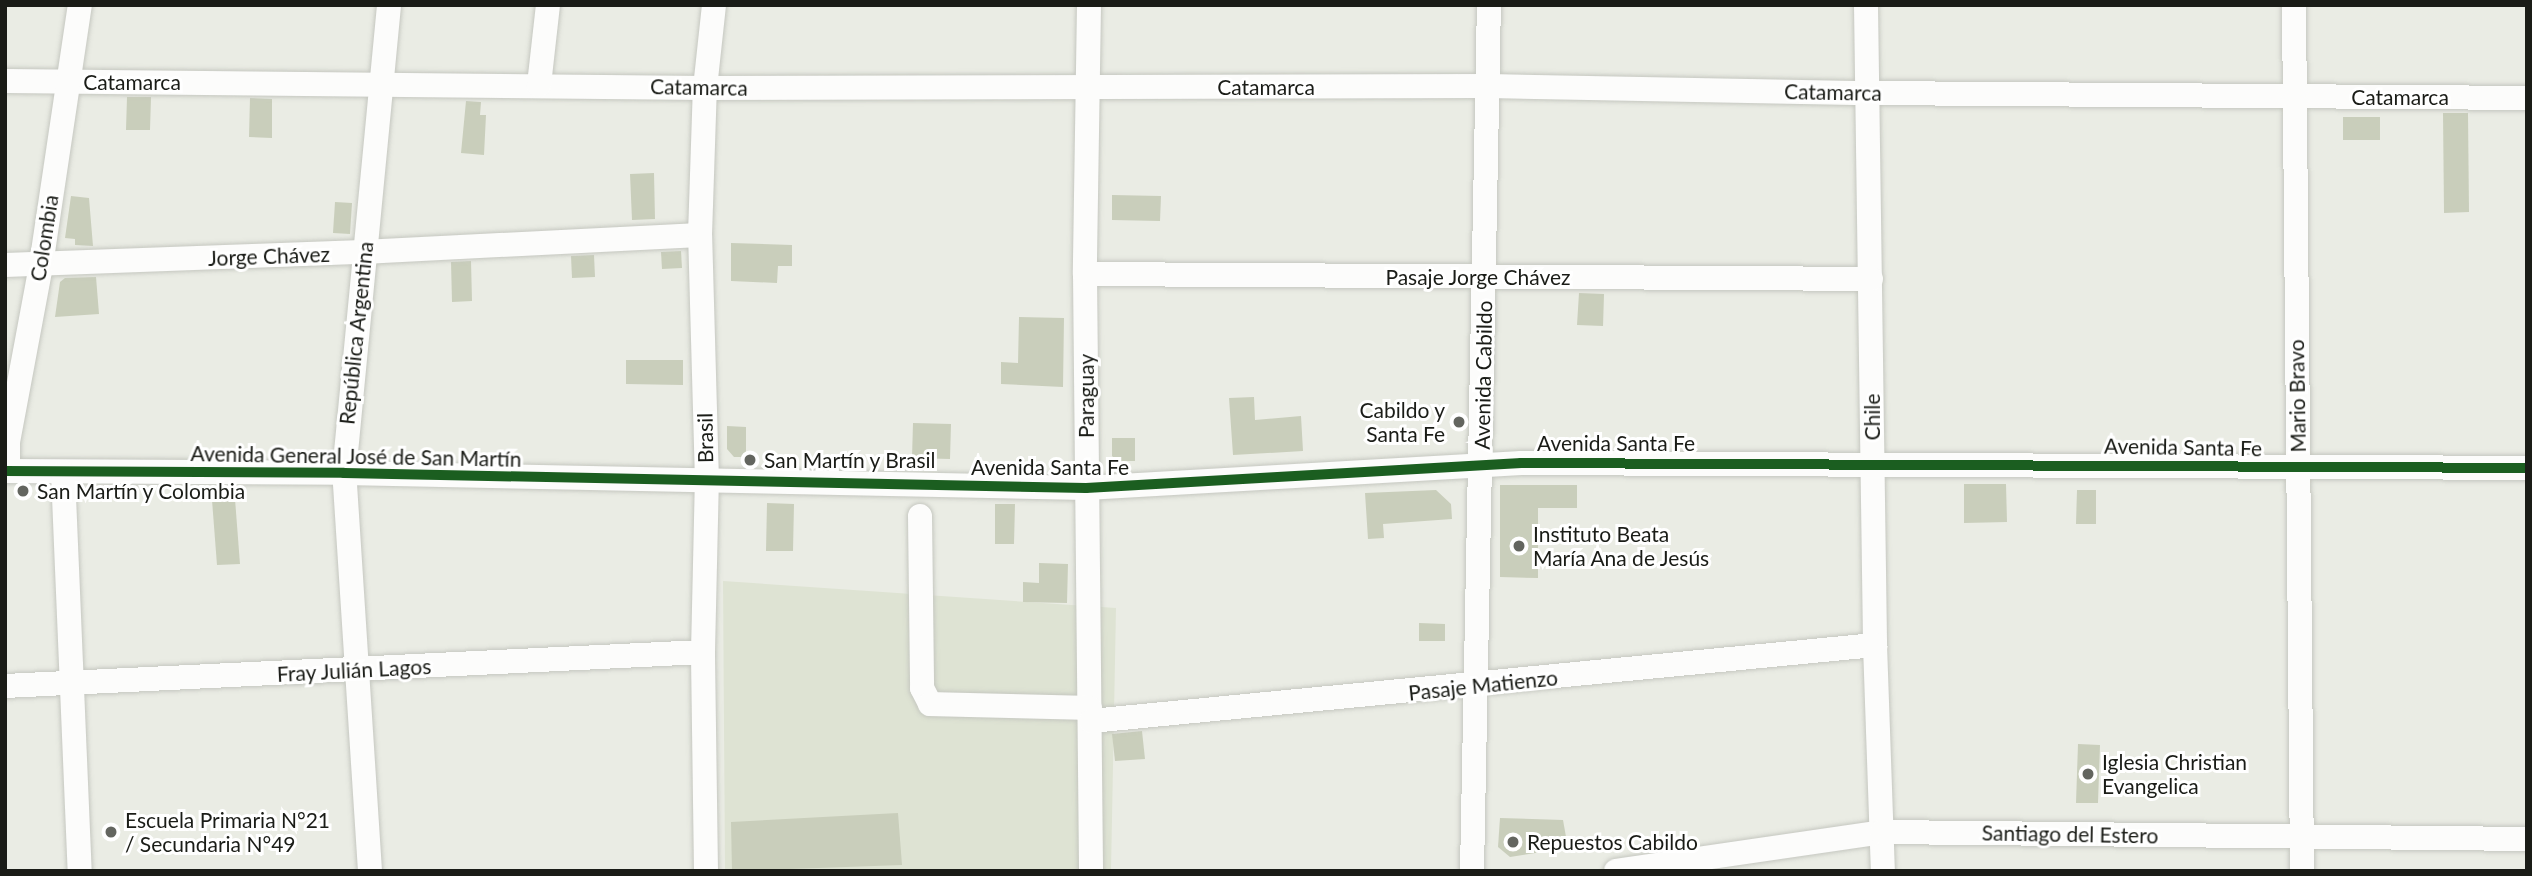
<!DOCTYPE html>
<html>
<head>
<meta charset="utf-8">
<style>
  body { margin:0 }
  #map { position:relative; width:2532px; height:876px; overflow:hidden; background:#eaece4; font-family:Lato,sans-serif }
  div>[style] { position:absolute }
  .built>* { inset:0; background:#dee3d3 }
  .building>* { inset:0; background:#c9cebb }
  .roads { filter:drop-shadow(0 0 2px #c5c7c0) drop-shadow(0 0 2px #c5c7c0) }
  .minor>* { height:24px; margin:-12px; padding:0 12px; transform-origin:12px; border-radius:12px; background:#fcfcfb }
  .cycleway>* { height:10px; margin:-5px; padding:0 5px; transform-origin:5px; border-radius:5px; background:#1b5e20 }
  .dots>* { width:19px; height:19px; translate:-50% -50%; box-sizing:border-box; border:4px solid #fff; border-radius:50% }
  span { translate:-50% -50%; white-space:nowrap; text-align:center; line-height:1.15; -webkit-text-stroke:6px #fff; paint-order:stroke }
  .street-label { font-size:21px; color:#1a1c17 }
  .poi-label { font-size:21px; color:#1a1c17 }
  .right { translate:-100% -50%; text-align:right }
  .left { translate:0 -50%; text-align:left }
  .frame { position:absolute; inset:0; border:7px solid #1a1c17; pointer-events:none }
</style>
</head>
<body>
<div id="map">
  <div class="built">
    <i style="clip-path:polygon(723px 581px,1116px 608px,1111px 871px,725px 871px)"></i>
  </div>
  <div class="building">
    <i style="clip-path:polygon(127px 97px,151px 97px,150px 130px,126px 130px)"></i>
    <i style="clip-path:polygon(250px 98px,272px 99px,272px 138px,249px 137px)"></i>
    <i style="clip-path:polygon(466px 101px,481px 102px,480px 115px,486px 115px,484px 155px,461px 153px)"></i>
    <i style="clip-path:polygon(2443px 113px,2468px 113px,2469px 212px,2444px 213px)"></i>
    <i style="clip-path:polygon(2343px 117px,2380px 117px,2380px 140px,2343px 140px)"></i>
    <i style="clip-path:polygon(654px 173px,655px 219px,632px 220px,630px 174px)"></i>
    <i style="clip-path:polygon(1112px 195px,1161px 196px,1160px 221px,1112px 220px)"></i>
    <i style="clip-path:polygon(71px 196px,89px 198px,93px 246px,75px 245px,75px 239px,65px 238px)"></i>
    <i style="clip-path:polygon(335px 202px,352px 203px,350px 234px,333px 233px)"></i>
    <i style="clip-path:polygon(731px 243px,792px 245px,792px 266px,778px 266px,777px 283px,731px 281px)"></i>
    <i style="clip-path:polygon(681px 251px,682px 268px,662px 269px,661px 252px)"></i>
    <i style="clip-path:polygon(594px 255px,595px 277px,572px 278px,571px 256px)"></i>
    <i style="clip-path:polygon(471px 261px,472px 301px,452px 302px,451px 262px)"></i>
    <i style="clip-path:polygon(96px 277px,99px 314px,55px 317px,60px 282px,65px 278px)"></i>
    <i style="clip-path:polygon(1579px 293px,1604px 294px,1603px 326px,1577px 325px)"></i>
    <i style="clip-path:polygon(1019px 317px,1064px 318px,1063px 387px,1001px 384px,1001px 362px,1018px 363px)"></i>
    <i style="clip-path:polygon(626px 360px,683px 360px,683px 385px,626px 384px)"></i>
    <i style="clip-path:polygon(1254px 397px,1255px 420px,1301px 416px,1303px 451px,1233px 455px,1229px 398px)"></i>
    <i style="clip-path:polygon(913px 423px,951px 424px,950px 459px,912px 458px)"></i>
    <i style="clip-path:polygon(727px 426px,746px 427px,746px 457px,734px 457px,727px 449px)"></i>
    <i style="clip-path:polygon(1112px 438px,1135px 438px,1135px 461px,1117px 461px,1112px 456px)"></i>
    <i style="clip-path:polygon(1964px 484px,2006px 484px,2007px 522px,1964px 523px)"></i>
    <i style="clip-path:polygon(1500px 485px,1577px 485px,1577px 508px,1538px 508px,1538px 578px,1500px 577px)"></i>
    <i style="clip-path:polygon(1436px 490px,1451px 504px,1452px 519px,1383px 524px,1384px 538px,1368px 539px,1365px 493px)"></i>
    <i style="clip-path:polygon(2077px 490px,2096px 490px,2096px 524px,2076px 524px)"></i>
    <i style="clip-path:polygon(235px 499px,240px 564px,217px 565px,212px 500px)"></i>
    <i style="clip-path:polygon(767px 503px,794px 504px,793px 551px,766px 551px)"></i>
    <i style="clip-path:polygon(995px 504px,1015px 504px,1014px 544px,995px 544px)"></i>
    <i style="clip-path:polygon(1039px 563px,1068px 564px,1067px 603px,1023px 602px,1023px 582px,1039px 583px)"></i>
    <i style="clip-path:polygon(1419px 623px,1445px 624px,1445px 641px,1419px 641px)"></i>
    <i style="clip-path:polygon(1142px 731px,1145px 759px,1115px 761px,1112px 734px)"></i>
    <i style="clip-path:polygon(2078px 744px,2100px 745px,2098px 803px,2076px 803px)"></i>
    <i style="clip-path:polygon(898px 813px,902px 865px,732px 871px,731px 822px)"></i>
    <i style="clip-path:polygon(1500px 818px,1563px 820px,1568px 848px,1510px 857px,1498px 847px)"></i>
  </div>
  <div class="roads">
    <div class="minor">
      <i style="left:1089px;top:5px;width:269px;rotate:90.9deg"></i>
      <i style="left:1085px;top:274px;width:597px;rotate:89.42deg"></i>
      <i style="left:1866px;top:5px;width:640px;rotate:89.19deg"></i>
      <i style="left:1875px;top:645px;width:226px;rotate:88deg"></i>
      <i style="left:2294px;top:5px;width:866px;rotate:89.47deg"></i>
      <i style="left:5px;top:81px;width:700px;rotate:0.57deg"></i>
      <i style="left:705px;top:88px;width:784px;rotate:-0.15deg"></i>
      <i style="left:1489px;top:86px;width:379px;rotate:1.1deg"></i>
      <i style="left:1868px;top:93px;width:659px;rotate:0.43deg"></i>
      <i style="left:539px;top:85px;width:81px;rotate:-83.6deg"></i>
      <i style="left:5px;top:265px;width:358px;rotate:-2.1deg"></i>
      <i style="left:363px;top:252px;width:337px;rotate:-2.9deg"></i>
      <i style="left:1085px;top:274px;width:786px;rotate:0.36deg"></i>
      <i style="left:5px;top:471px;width:339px;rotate:0.3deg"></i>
      <i style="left:344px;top:473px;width:742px;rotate:1.16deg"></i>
      <i style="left:1086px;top:488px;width:436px;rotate:-3.3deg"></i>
      <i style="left:1521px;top:463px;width:1006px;rotate:0.28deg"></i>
      <i style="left:8px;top:471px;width:29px;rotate:-90deg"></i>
      <i style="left:8px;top:442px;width:180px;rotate:-79.4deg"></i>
      <i style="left:41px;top:265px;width:263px;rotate:-81.5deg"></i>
      <i style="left:63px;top:473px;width:398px;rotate:87.6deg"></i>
      <i style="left:920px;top:516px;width:172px;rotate:89.3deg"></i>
      <i style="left:922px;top:688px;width:18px;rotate:63deg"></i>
      <i style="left:930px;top:704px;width:160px;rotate:1.4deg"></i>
      <i style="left:5px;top:686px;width:699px;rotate:-2.79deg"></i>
      <i style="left:1091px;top:721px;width:788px;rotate:-5.54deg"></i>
      <i style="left:370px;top:871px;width:399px;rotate:-93.7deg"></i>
      <i style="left:344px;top:473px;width:470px;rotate:-84.5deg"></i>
      <i style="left:706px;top:871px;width:219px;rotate:-90.8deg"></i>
      <i style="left:703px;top:652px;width:170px;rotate:-88.7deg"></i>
      <i style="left:707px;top:482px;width:247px;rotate:-91.6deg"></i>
      <i style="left:700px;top:235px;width:147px;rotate:-88.1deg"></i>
      <i style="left:705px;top:88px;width:83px;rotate:-83.8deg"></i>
      <i style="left:1472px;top:871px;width:866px;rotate:-88.88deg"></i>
      <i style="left:1616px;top:871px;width:269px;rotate:-8.3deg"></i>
      <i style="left:1882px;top:832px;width:645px;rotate:0.62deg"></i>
    </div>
  </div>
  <div class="cycleway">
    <i style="left:5px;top:471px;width:339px;rotate:0.3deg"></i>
    <i style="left:344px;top:473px;width:742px;rotate:1.16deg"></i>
    <i style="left:1086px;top:488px;width:436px;rotate:-3.3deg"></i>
    <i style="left:1521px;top:463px;width:1006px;rotate:0.28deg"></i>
  </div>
  <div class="dots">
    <i style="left:1459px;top:422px;background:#63655f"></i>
    <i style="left:750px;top:460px;background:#63655f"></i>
    <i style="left:23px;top:491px;background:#63655f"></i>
    <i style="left:1519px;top:546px;background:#63655f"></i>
    <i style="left:2088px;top:774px;background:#63655f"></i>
    <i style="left:111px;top:832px;background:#63655f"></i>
    <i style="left:1513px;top:842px;background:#63655f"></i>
  </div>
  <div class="street-label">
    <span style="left:132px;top:82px">Catamarca</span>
    <span style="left:699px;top:87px;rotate:1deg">Catamarca</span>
    <span style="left:1266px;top:87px">Catamarca</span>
    <span style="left:1833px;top:92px;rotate:1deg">Catamarca</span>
    <span style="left:2400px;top:97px">Catamarca</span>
    <span style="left:44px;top:238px;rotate:-81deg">Colombia</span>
    <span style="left:269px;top:256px;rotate:-2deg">Jorge Chávez</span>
    <span style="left:1478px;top:277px">Pasaje Jorge Chávez</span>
    <span style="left:356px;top:333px;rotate:-84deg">República Argentina</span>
    <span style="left:1483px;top:375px;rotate:-89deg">Avenida Cabildo</span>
    <span style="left:1086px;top:396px;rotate:-90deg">Paraguay</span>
    <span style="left:2297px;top:396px;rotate:-91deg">Mario Bravo</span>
    <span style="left:1872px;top:417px;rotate:-90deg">Chile</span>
    <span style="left:705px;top:438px;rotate:-91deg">Brasil</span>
    <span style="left:1616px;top:443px">Avenida Santa Fe</span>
    <span style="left:2183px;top:447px;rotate:1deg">Avenida Santa Fe</span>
    <span style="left:356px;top:456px;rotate:1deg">Avenida General José de San Martín</span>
    <span style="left:1050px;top:467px">Avenida Santa Fe</span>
    <span style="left:354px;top:670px;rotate:-3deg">Fray Julián Lagos</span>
    <span style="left:1483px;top:685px;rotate:-6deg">Pasaje Matienzo</span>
    <span style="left:2070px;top:834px;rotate:1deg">Santiago del Estero</span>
  </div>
  <div class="poi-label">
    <span class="right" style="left:1445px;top:422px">Cabildo y<br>Santa Fe</span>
    <span class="left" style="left:764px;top:460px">San Martín y Brasil</span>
    <span class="left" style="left:37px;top:491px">San Martín y Colombia</span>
    <span class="left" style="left:1533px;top:546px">Instituto Beata<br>María Ana de Jesús</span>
    <span class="left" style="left:2102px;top:774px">Iglesia Christian<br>Evangelica</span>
    <span class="left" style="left:125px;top:832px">Escuela Primaria N°21<br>/ Secundaria N°49</span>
    <span class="left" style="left:1527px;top:842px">Repuestos Cabildo</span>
  </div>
  <div class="frame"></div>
</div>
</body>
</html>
